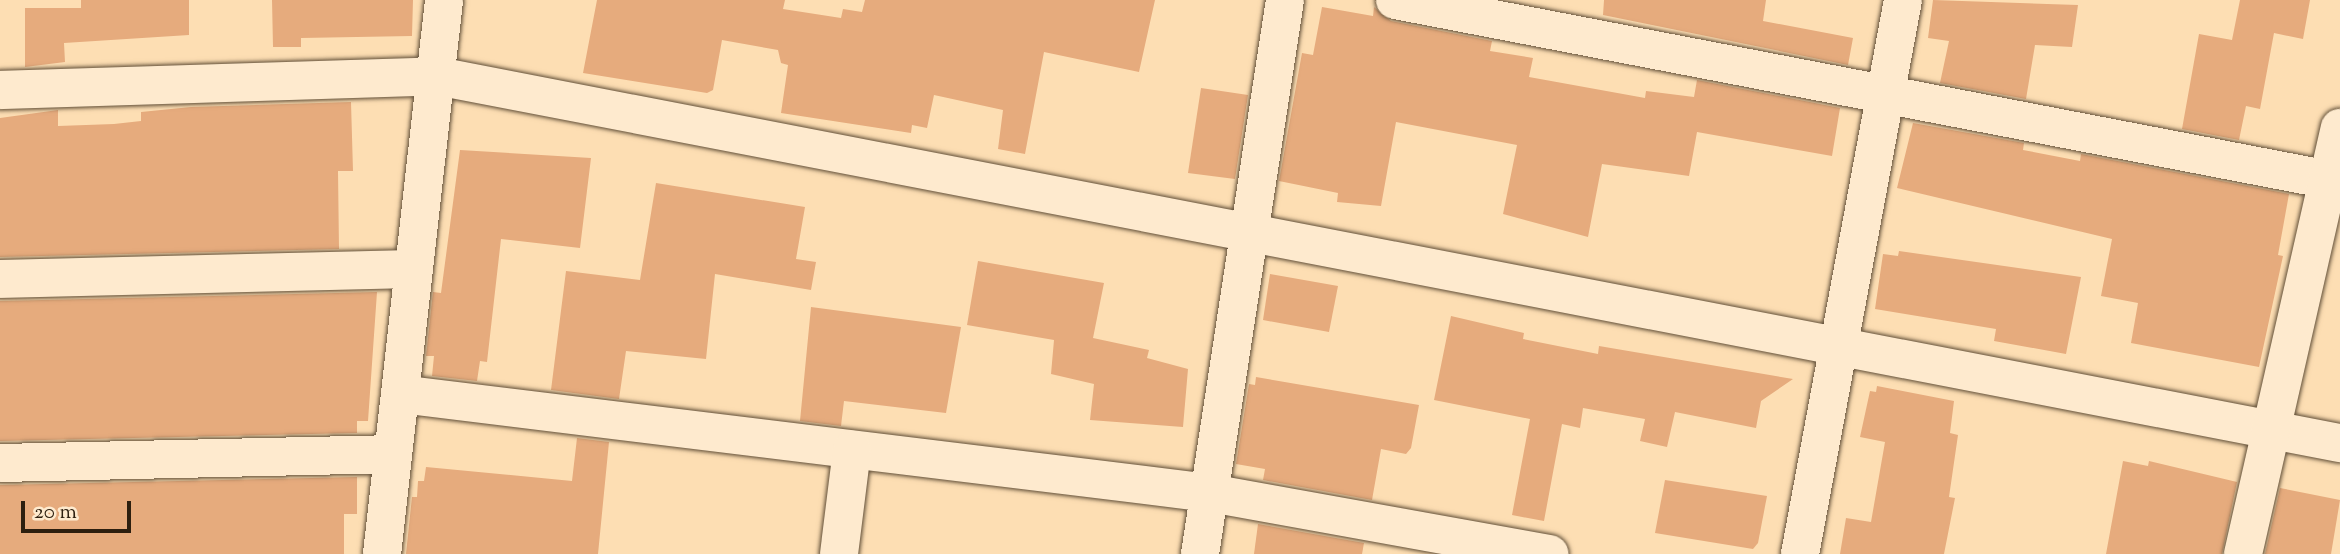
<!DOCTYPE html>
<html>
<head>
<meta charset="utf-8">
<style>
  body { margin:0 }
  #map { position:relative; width:2340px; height:554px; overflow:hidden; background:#fddeb3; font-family:"Sorts Mill Goudy",serif }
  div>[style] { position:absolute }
  .building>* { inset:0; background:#e6ab7d }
  .roads { filter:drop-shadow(0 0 2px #614f38) drop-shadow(0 0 2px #614f38) }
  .minor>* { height:38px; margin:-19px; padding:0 19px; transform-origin:19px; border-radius:19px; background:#feeace }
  span { translate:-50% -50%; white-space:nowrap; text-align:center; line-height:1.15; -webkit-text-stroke:7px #feeace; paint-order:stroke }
  .scale { position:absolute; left:21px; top:501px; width:110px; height:32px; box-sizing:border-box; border:4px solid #2d1f0f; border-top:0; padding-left:9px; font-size:21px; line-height:24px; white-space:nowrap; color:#2d1f0f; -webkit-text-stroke:5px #feeace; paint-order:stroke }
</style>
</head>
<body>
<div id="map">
  <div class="building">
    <i style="clip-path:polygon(81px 0,189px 0,189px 35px,64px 43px,65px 62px,25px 67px,25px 8px,81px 8px)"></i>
    <i style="clip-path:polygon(272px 0,413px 0,412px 36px,301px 38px,301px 47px,273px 47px)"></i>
    <i style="clip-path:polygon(597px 0,785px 0,783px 9px,841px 18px,843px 9px,862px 12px,865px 0,1155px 0,1139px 72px,1044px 52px,1025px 154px,998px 149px,1003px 110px,934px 95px,927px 128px,912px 125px,911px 133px,781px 113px,788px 65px,781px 63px,778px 50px,722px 40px,713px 90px,707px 93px,583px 73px)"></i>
    <i style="clip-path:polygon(1604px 0,1766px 0,1763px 21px,1853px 38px,1848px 65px,1603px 15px)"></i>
    <i style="clip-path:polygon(1933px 0,2078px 5px,2072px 47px,2035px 45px,2026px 99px,1940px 83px,1949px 41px,1928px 38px)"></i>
    <i style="clip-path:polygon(2240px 0,2310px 0,2303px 39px,2274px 33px,2260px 109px,2246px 106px,2239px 140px,2182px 129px,2199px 34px,2232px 40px)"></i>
    <i style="clip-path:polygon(1322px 7px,1373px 16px,1374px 7px,1391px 21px,1492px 41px,1490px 51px,1533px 58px,1529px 77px,1645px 98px,1646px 91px,1694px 97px,1697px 80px,1840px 108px,1832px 156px,1697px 132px,1689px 176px,1602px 164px,1588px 237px,1503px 214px,1517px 145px,1396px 122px,1381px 206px,1337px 202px,1338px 193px,1279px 181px,1302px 53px,1313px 55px)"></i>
    <i style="clip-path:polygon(1201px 88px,1248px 95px,1235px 179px,1188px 173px)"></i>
    <i style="clip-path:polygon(351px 102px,353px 171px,338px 171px,339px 249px,0 257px,0 118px,58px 110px,58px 126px,114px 124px,141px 121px,141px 112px,191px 107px)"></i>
    <i style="clip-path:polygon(1913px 123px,2024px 143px,2023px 150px,2080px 161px,2081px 154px,2289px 194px,2278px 255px,2283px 256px,2259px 367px,2131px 343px,2138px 303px,2101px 296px,2112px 239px,1897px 188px)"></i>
    <i style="clip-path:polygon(460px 150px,591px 158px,580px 248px,501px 239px,487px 362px,480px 361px,477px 381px,432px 376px,434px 356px,426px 356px,433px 292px,441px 293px)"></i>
    <i style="clip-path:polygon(656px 183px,805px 207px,796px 259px,816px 262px,811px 290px,715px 274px,706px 359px,626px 351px,619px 399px,551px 390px,566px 271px,640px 280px)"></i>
    <i style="clip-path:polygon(1899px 251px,2081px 277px,2066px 354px,1994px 341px,1996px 329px,1875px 309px,1883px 254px,1898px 256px)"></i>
    <i style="clip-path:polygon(978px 261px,1104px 283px,1093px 338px,1149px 350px,1147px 358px,1188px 369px,1183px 427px,1090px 420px,1094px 384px,1051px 374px,1054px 340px,967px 325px)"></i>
    <i style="clip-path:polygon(1270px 274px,1338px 286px,1329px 332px,1263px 320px)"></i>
    <i style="clip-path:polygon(377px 292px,368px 421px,357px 421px,357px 433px,0 441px,0 301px)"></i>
    <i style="clip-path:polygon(811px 307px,961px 327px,946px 413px,844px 401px,841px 426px,800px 421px)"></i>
    <i style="clip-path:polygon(1451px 316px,1524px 333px,1523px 339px,1598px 354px,1599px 346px,1793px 379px,1761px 401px,1756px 428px,1675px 412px,1667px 447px,1640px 441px,1645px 419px,1583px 408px,1580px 428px,1562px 424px,1544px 521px,1512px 515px,1530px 419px,1434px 400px)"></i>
    <i style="clip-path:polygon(1256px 377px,1419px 405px,1411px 448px,1406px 454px,1381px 449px,1372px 500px,1263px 480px,1265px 469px,1236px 464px,1249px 384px,1255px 385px)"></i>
    <i style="clip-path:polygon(1877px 386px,1954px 401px,1950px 433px,1958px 435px,1949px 497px,1955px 498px,1944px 554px,1840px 554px,1846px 518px,1871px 522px,1885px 442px,1860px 437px,1870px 391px,1876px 392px)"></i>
    <i style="clip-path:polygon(577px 438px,609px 442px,598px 554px,406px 554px,412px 497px,417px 497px,418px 481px,424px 481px,426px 467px,572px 481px)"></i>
    <i style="clip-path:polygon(2123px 461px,2148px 466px,2149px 461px,2237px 482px,2222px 554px,2106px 554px)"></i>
    <i style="clip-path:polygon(357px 477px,357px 514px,344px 514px,344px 554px,0 554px,0 485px)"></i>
    <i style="clip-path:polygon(1665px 480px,1767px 496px,1758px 543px,1753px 549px,1655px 533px)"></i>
    <i style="clip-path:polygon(2280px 488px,2340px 500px,2331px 554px,2265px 554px)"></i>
    <i style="clip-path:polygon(1258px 524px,1364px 543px,1362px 554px,1254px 554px)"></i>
  </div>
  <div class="roads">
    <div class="minor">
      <i style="left:1395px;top:0;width:962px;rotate:10.9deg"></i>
      <i style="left:0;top:90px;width:437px;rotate:-1.8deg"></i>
      <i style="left:437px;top:76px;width:1938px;rotate:10.92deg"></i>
      <i style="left:0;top:279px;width:414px;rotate:-1.4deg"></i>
      <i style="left:400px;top:394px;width:816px;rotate:6.97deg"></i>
      <i style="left:1210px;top:493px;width:345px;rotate:10.2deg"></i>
      <i style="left:0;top:463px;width:393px;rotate:-1.3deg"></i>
      <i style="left:382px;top:554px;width:557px;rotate:-83.61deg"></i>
      <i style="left:839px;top:554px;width:105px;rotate:-82.9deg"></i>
      <i style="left:1200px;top:554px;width:560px;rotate:-81.28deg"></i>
      <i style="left:1800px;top:554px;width:563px;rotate:-79.47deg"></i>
      <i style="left:2243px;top:554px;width:437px;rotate:-77.2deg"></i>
    </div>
  </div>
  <div class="scale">20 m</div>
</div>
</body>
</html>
